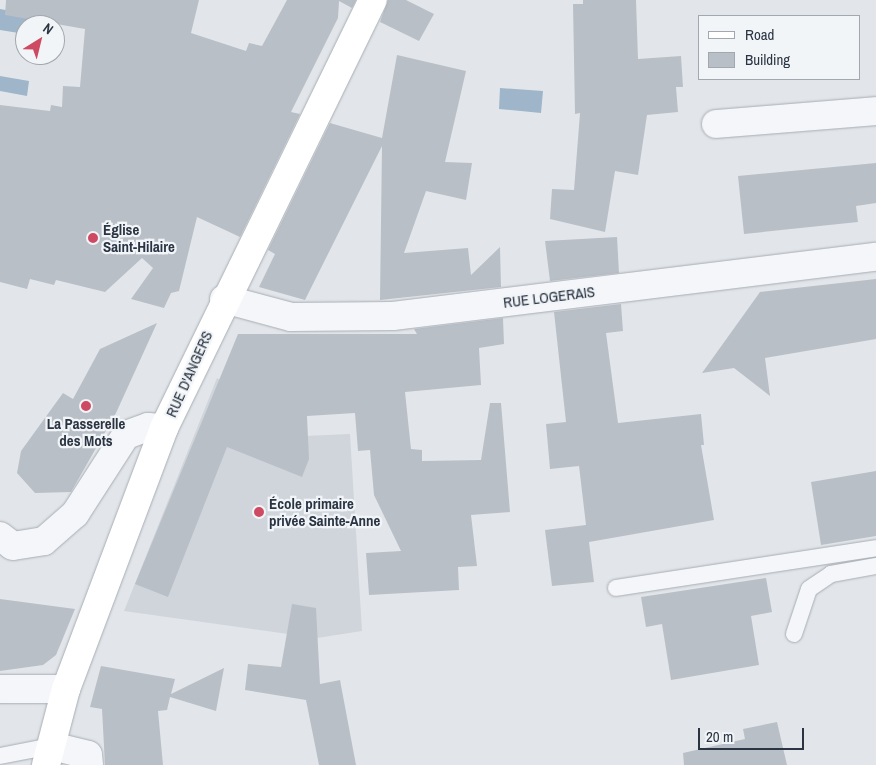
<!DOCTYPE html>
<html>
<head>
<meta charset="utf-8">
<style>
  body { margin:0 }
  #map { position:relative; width:876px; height:765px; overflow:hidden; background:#e2e6ea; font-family:"Archivo Narrow",sans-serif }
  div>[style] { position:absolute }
  .built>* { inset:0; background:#d0d5dc }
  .water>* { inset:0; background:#9eb5ca }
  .building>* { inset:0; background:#b9bfc7 }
  .roads { filter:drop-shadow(0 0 1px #a7adb4) drop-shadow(0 0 1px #a7adb4) }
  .service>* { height:16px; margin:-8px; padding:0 8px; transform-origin:8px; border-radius:8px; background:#f5f6f9 }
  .minor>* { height:28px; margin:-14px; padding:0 14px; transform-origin:14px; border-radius:14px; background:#f5f6f9 }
  .secondary>* { height:28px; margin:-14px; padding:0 14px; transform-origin:14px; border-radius:14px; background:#fff }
  .dots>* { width:14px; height:14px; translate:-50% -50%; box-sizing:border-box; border:2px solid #f2f5f8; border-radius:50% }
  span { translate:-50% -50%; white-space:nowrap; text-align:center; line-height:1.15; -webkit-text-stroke:4.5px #f2f5f8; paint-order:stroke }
  .poi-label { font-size:15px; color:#2a3442; font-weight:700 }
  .left { translate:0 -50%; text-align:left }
  .street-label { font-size:15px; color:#2a3442 }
  .legend { position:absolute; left:698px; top:15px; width:162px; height:65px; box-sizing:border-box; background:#f2f5f8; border:1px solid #a2a8af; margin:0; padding:6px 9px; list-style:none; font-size:15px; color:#2a3442 }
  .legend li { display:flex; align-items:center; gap:10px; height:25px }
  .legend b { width:25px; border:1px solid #a2a8af }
  .north { position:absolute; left:15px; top:15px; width:50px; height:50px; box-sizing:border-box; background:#f2f5f8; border:1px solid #a2a8af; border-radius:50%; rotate:36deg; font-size:14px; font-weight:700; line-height:20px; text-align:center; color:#2a3442 }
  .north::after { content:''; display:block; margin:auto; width:18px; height:22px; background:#ce4962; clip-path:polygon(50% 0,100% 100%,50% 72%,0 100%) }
  .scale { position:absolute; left:698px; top:728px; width:106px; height:22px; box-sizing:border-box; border:2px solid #2a3442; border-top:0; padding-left:6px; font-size:15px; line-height:18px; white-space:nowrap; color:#2a3442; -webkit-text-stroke:4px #f2f5f8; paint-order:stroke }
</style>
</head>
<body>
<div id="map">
  <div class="built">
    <i style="clip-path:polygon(217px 378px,285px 415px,305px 436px,350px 434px,362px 631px,317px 638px,124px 611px)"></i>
  </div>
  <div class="water">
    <i style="clip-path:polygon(34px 8px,25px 34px,0 30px,0 9px,22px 13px)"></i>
    <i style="clip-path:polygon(0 76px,29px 81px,27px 96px,0 91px)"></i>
    <i style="clip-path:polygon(500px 88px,543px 91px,541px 113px,499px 109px)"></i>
  </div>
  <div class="building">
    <i style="clip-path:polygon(6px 0,199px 0,191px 33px,246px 51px,249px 43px,262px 46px,287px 0,356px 0,352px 8px,339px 1px,338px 18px,291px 112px,300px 114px,240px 237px,197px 217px,179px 291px,171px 293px,164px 308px,131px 299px,153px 268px,142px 258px,105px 292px,56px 280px,54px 285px,30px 279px,27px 289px,0 282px,0 105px,50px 111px,51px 105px,62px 107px,63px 86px,80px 87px,85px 29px,5px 15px)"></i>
    <i style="clip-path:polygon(388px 0,406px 0,434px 14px,419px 41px,380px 22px)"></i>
    <i style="clip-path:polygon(583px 0,636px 0,638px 59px,681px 56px,683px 87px,676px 87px,678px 112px,647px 115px,638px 175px,615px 171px,605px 232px,550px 219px,552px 189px,574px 190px,580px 113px,575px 114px,573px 4px,583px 4px)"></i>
    <i style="clip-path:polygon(397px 55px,466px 71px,445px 162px,472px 163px,466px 200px,426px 191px,404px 253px,468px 248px,471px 275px,500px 247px,501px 287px,380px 300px,382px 146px,305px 300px,259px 287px,275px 254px,268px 250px,330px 123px,382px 138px)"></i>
    <i style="clip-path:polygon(876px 163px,876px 203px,856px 206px,858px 222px,744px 234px,738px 176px)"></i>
    <i style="clip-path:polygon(617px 237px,619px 273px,550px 281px,545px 241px)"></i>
    <i style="clip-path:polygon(876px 279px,876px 339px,765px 358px,770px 396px,734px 368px,702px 373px,760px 292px)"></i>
    <i style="clip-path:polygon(621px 304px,623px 331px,606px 333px,618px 423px,701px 414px,704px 445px,701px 445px,714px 520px,589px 542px,594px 582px,552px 586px,545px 530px,586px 525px,579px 466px,550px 469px,546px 424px,566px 422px,554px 312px)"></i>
    <i style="clip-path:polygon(503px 318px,504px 344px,479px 348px,481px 385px,405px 392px,411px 449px,422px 450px,422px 461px,481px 460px,490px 403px,501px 403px,510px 512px,471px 515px,477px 566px,458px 567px,459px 590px,369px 595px,366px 553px,401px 551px,374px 495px,370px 450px,358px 451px,355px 413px,307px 416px,309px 459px,302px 477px,227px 447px,168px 597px,135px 584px,238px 334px,417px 334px,414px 329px)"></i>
    <i style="clip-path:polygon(157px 323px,116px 413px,71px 492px,35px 493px,17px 473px,21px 451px,63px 393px,73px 399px,100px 349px)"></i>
    <i style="clip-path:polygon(876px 471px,876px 536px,821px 545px,811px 482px)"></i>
    <i style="clip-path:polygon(766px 578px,772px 612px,751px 616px,759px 665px,671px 680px,662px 624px,646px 627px,641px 597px)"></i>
    <i style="clip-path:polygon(0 599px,75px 609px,56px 655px,43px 665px,0 671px)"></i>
    <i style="clip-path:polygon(292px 604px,316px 608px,320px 684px,340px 680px,356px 765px,319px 765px,306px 700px,245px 690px,248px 664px,281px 667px)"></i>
    <i style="clip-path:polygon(101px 666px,175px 679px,171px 694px,224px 668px,216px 711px,170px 697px,167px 710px,158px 711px,163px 765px,105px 765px,102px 709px,90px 707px)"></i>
    <i style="clip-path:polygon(777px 722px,787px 765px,684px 765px,683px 753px,745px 739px,743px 729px)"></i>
  </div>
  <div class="roads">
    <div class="service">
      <i style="left:616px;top:588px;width:263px;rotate:-8.7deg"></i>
      <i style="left:794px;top:634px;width:47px;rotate:-71.6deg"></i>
      <i style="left:809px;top:589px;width:27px;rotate:-34deg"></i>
      <i style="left:831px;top:574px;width:46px;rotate:-10.1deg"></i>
      <i style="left:0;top:756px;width:53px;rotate:-10.9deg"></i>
    </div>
    <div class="minor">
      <i style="left:716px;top:124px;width:161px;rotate:-4.6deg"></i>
      <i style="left:224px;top:299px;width:69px;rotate:15deg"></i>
      <i style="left:291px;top:317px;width:102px;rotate:-0.6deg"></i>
      <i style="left:393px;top:316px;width:487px;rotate:-7deg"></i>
      <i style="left:0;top:536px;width:16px;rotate:38deg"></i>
      <i style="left:13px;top:546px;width:31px;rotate:-9deg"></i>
      <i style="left:44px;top:541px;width:41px;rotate:-41.1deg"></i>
      <i style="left:75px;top:514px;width:94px;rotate:-57.2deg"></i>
      <i style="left:126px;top:435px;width:23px;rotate:-20deg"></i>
      <i style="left:148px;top:427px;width:16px;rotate:4deg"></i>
      <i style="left:0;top:689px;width:66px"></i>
      <i style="left:52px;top:746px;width:37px;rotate:14deg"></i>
      <i style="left:88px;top:755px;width:10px;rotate:84deg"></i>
    </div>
    <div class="secondary">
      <i style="left:46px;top:765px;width:79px;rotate:-75.3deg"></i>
      <i style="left:66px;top:689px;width:279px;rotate:-69.4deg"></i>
      <i style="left:164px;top:428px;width:476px;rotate:-64deg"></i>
    </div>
  </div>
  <div class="dots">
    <i style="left:93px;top:238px;background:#ce4962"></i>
    <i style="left:86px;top:406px;background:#ce4962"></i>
    <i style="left:259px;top:512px;background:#ce4962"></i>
  </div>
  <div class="poi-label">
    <span class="left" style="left:103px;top:238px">Église<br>Saint-Hilaire</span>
    <span style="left:86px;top:432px">La Passerelle<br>des Mots</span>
    <span class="left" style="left:269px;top:512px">École primaire<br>privée Sainte-Anne</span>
  </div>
  <div class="street-label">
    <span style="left:549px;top:297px;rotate:-7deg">RUE LOGERAIS</span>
    <span style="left:189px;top:374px;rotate:-66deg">RUE D'ANGERS</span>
  </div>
  <ul class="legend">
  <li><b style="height:6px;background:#fff"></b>Road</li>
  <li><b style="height:14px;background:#b9bfc7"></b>Building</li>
  </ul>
  <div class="north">N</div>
  <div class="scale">20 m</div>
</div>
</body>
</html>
